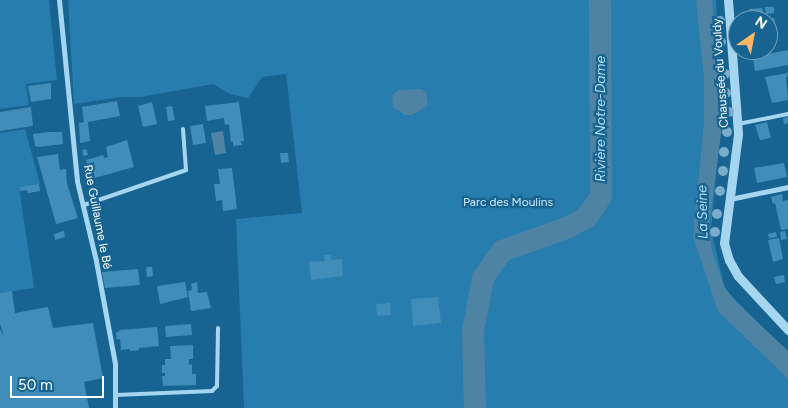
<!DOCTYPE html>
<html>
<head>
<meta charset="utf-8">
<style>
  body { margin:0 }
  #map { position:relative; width:788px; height:408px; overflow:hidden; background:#176391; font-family:Figtree,sans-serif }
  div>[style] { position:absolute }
  .green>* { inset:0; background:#277dae }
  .water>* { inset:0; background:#4e83a3 }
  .river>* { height:22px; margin:-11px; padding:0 11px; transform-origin:11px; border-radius:11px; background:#4e83a3 }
  .building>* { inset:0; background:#408db9 }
  .service>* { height:4px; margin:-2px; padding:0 2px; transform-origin:2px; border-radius:2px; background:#a6d5f0 }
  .minor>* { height:5px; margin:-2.5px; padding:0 2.5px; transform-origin:2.5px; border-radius:2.5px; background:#a6d5f0 }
  .tertiary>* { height:9px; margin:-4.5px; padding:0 4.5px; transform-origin:4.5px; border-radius:4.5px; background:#a6d5f0 }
  .trees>* { width:10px; height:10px; margin:-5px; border-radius:50%; background:#7badcb }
  span { translate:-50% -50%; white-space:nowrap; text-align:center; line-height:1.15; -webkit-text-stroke:4.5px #176391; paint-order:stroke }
  .street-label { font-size:12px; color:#fff }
  .park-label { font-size:12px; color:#cceafb }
  .water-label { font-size:14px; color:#b2def7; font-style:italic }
  .north { position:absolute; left:728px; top:10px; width:50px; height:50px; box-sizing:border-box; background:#176391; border:1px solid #74a1bd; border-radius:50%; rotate:33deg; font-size:14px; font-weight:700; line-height:20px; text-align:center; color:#fff }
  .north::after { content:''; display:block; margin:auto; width:18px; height:22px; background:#ffb664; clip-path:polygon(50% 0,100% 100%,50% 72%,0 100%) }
  .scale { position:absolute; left:10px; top:376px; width:94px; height:22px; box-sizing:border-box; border:2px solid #fff; border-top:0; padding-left:6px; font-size:15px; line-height:18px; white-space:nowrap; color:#fff; -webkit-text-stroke:4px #176391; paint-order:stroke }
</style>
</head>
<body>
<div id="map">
  <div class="green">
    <i style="clip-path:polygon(0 0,49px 0,57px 80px,26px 84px,29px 105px,0 109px)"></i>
    <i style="clip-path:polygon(68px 0,716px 0,722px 111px,711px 229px,725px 289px,788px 353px,788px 408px,244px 408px,236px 219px,302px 213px,286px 74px,262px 77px,248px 98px,230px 94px,213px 84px,141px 97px,121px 97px,74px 104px)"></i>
    <i style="clip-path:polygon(25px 129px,40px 184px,19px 187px,34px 288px,0 293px,0 133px)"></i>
  </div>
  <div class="water">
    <i style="clip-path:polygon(696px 0,712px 0,723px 118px,709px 226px,712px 250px,724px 286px,734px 300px,788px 351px,788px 379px,718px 311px,693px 236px,704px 123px,704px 78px)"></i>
    <i style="clip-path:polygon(421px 89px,426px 92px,428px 106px,412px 115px,405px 115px,393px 107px,392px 96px,398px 90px)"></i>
    <i style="clip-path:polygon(223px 131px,226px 153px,215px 155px,211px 133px)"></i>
  </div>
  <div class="river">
    <i style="left:475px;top:408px;width:77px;rotate:-91.5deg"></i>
    <i style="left:473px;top:331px;width:54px;rotate:-79.3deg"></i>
    <i style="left:483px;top:278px;width:33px;rotate:-55deg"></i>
    <i style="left:502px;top:251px;width:71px;rotate:-19.7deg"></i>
    <i style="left:569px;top:227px;width:21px;rotate:-29deg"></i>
    <i style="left:587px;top:217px;width:25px;rotate:-56deg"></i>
    <i style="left:601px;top:196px;width:196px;rotate:-90.3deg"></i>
  </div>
  <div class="building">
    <i style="clip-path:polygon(765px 7px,774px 7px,774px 13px,766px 14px)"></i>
    <i style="clip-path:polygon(762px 8px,764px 14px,755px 14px,756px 20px,750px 20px,749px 9px)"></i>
    <i style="clip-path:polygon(774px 18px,775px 22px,768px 23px,768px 19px)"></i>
    <i style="clip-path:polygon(764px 50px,767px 50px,768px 54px,788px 50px,788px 65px,755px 71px,752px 52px)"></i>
    <i style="clip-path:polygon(788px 73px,786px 79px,788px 100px,772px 103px,765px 77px)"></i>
    <i style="clip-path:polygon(51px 83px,51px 99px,31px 102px,28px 86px)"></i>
    <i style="clip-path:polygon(117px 101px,120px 116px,88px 122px,90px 141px,80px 143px,79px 123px,84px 122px,82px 107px)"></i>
    <i style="clip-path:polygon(152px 102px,157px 124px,143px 127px,138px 106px)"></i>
    <i style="clip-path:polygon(239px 102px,244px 141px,241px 141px,242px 145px,233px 146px,233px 142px,231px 142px,229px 124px,225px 125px,224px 118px,207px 121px,205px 106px)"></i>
    <i style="clip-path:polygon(172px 106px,175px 120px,168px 121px,166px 107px)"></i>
    <i style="clip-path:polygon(31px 107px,33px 126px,0 131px,0 112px)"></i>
    <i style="clip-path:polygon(788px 117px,788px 123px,784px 124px,783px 118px)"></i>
    <i style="clip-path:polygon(767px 122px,771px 138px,760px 140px,755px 125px)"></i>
    <i style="clip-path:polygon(203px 124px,206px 143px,193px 145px,190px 126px)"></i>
    <i style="clip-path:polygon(49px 132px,62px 132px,63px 144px,38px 147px,35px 146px,33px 134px)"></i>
    <i style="clip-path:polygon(127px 140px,134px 167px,91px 179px,86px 160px,103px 155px,104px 158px,108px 157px,106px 147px)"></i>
    <i style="clip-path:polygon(86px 149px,88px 155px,83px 156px,82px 150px)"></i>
    <i style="clip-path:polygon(280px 153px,288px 153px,289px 162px,281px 163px)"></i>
    <i style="clip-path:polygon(58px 154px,60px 170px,66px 169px,67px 184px,78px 218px,56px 224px,37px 157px)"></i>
    <i style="clip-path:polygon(784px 163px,787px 177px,757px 183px,754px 168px)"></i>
    <i style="clip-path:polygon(232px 168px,237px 209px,223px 211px,222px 200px,216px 201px,214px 184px,220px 184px,218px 169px)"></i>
    <i style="clip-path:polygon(39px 184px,40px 191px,28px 193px,27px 190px,20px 191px,19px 187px)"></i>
    <i style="clip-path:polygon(782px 194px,783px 201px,788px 200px,788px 229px,781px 230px,775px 203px,773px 204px,771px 197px)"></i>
    <i style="clip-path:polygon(64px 231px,65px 237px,55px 240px,54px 234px)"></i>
    <i style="clip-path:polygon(785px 231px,787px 239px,781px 240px,780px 232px)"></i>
    <i style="clip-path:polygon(776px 232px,777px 237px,769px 238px,768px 234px)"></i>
    <i style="clip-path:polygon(779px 238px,783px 259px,773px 262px,768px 240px)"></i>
    <i style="clip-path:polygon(324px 255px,331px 255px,331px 260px,342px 259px,343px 276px,311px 280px,309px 262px,325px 261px)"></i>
    <i style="clip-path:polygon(146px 267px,152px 267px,153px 276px,147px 277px)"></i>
    <i style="clip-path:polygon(138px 269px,140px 285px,105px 288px,102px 272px)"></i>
    <i style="clip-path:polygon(784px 275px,785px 282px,776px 284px,774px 277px)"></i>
    <i style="clip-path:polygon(185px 282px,188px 297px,160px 304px,157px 286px)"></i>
    <i style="clip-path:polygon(197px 282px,198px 293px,207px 292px,211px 308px,191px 311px,188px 291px,192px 290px,191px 284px)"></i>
    <i style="clip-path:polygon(12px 291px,15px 313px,48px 307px,53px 328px,93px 323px,103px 378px,84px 382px,89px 408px,0 408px,0 329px,4px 336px,0 324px,0 293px)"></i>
    <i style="clip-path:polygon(438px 297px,441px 323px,413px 326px,411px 299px)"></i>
    <i style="clip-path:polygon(390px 303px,391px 315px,377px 316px,376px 304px)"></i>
    <i style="clip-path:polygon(191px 324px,192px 335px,166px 337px,165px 326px)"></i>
    <i style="clip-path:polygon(157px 327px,159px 346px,139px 348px,139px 350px,130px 351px,130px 349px,121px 350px,120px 339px,117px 340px,116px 333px,120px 330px)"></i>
    <i style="clip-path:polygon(193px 345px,193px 359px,189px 359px,189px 365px,192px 364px,192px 374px,196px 374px,196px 385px,163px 386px,162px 376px,165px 376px,165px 373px,162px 373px,162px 365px,165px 365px,165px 359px,171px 359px,170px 346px)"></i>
  </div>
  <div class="service">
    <i style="left:738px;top:124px;width:51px;rotate:-11.3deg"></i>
    <i style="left:84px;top:205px;width:108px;rotate:-18.9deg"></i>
    <i style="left:186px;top:170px;width:41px;rotate:-94.2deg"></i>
    <i style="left:116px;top:395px;width:96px;rotate:-2.4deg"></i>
    <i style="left:212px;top:391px;width:7px;rotate:-45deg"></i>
    <i style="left:217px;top:386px;width:58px;rotate:-89deg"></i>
  </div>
  <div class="minor">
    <i style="left:59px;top:0;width:182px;rotate:84.3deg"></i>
    <i style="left:77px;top:181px;width:82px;rotate:76.6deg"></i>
    <i style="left:96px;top:261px;width:105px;rotate:79.5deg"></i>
    <i style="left:115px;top:364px;width:44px;rotate:90deg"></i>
    <i style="left:730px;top:199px;width:59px;rotate:-11.7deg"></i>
  </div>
  <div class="tertiary">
    <i style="left:728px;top:0;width:134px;rotate:85.7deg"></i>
    <i style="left:738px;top:134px;width:110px;rotate:97.3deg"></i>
    <i style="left:724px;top:243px;width:18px;rotate:74deg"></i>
    <i style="left:729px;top:260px;width:18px;rotate:61deg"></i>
    <i style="left:738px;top:276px;width:74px;rotate:47.2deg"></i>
  </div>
  <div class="trees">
    <i style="left:720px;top:21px"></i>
    <i style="left:721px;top:42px"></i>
    <i style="left:725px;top:74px"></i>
    <i style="left:726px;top:93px"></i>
    <i style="left:729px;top:112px"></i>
    <i style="left:727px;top:132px"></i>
    <i style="left:724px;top:152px"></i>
    <i style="left:723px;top:171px"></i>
    <i style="left:720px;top:191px"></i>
    <i style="left:717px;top:214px"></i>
    <i style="left:715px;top:232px"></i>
  </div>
  <div class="street-label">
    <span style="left:721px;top:73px;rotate:-94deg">Chaussée du Vouldy</span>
    <span style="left:97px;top:217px;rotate:79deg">Rue Guillaume le Bé</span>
  </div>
  <div class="park-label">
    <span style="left:508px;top:203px">Parc des Moulins</span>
  </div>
  <div class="water-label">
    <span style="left:601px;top:119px;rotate:-90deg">Rivière Notre-Dame</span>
    <span style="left:703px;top:212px;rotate:-91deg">La Seine</span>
  </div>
  <div class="north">N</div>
  <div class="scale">50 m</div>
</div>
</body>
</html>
